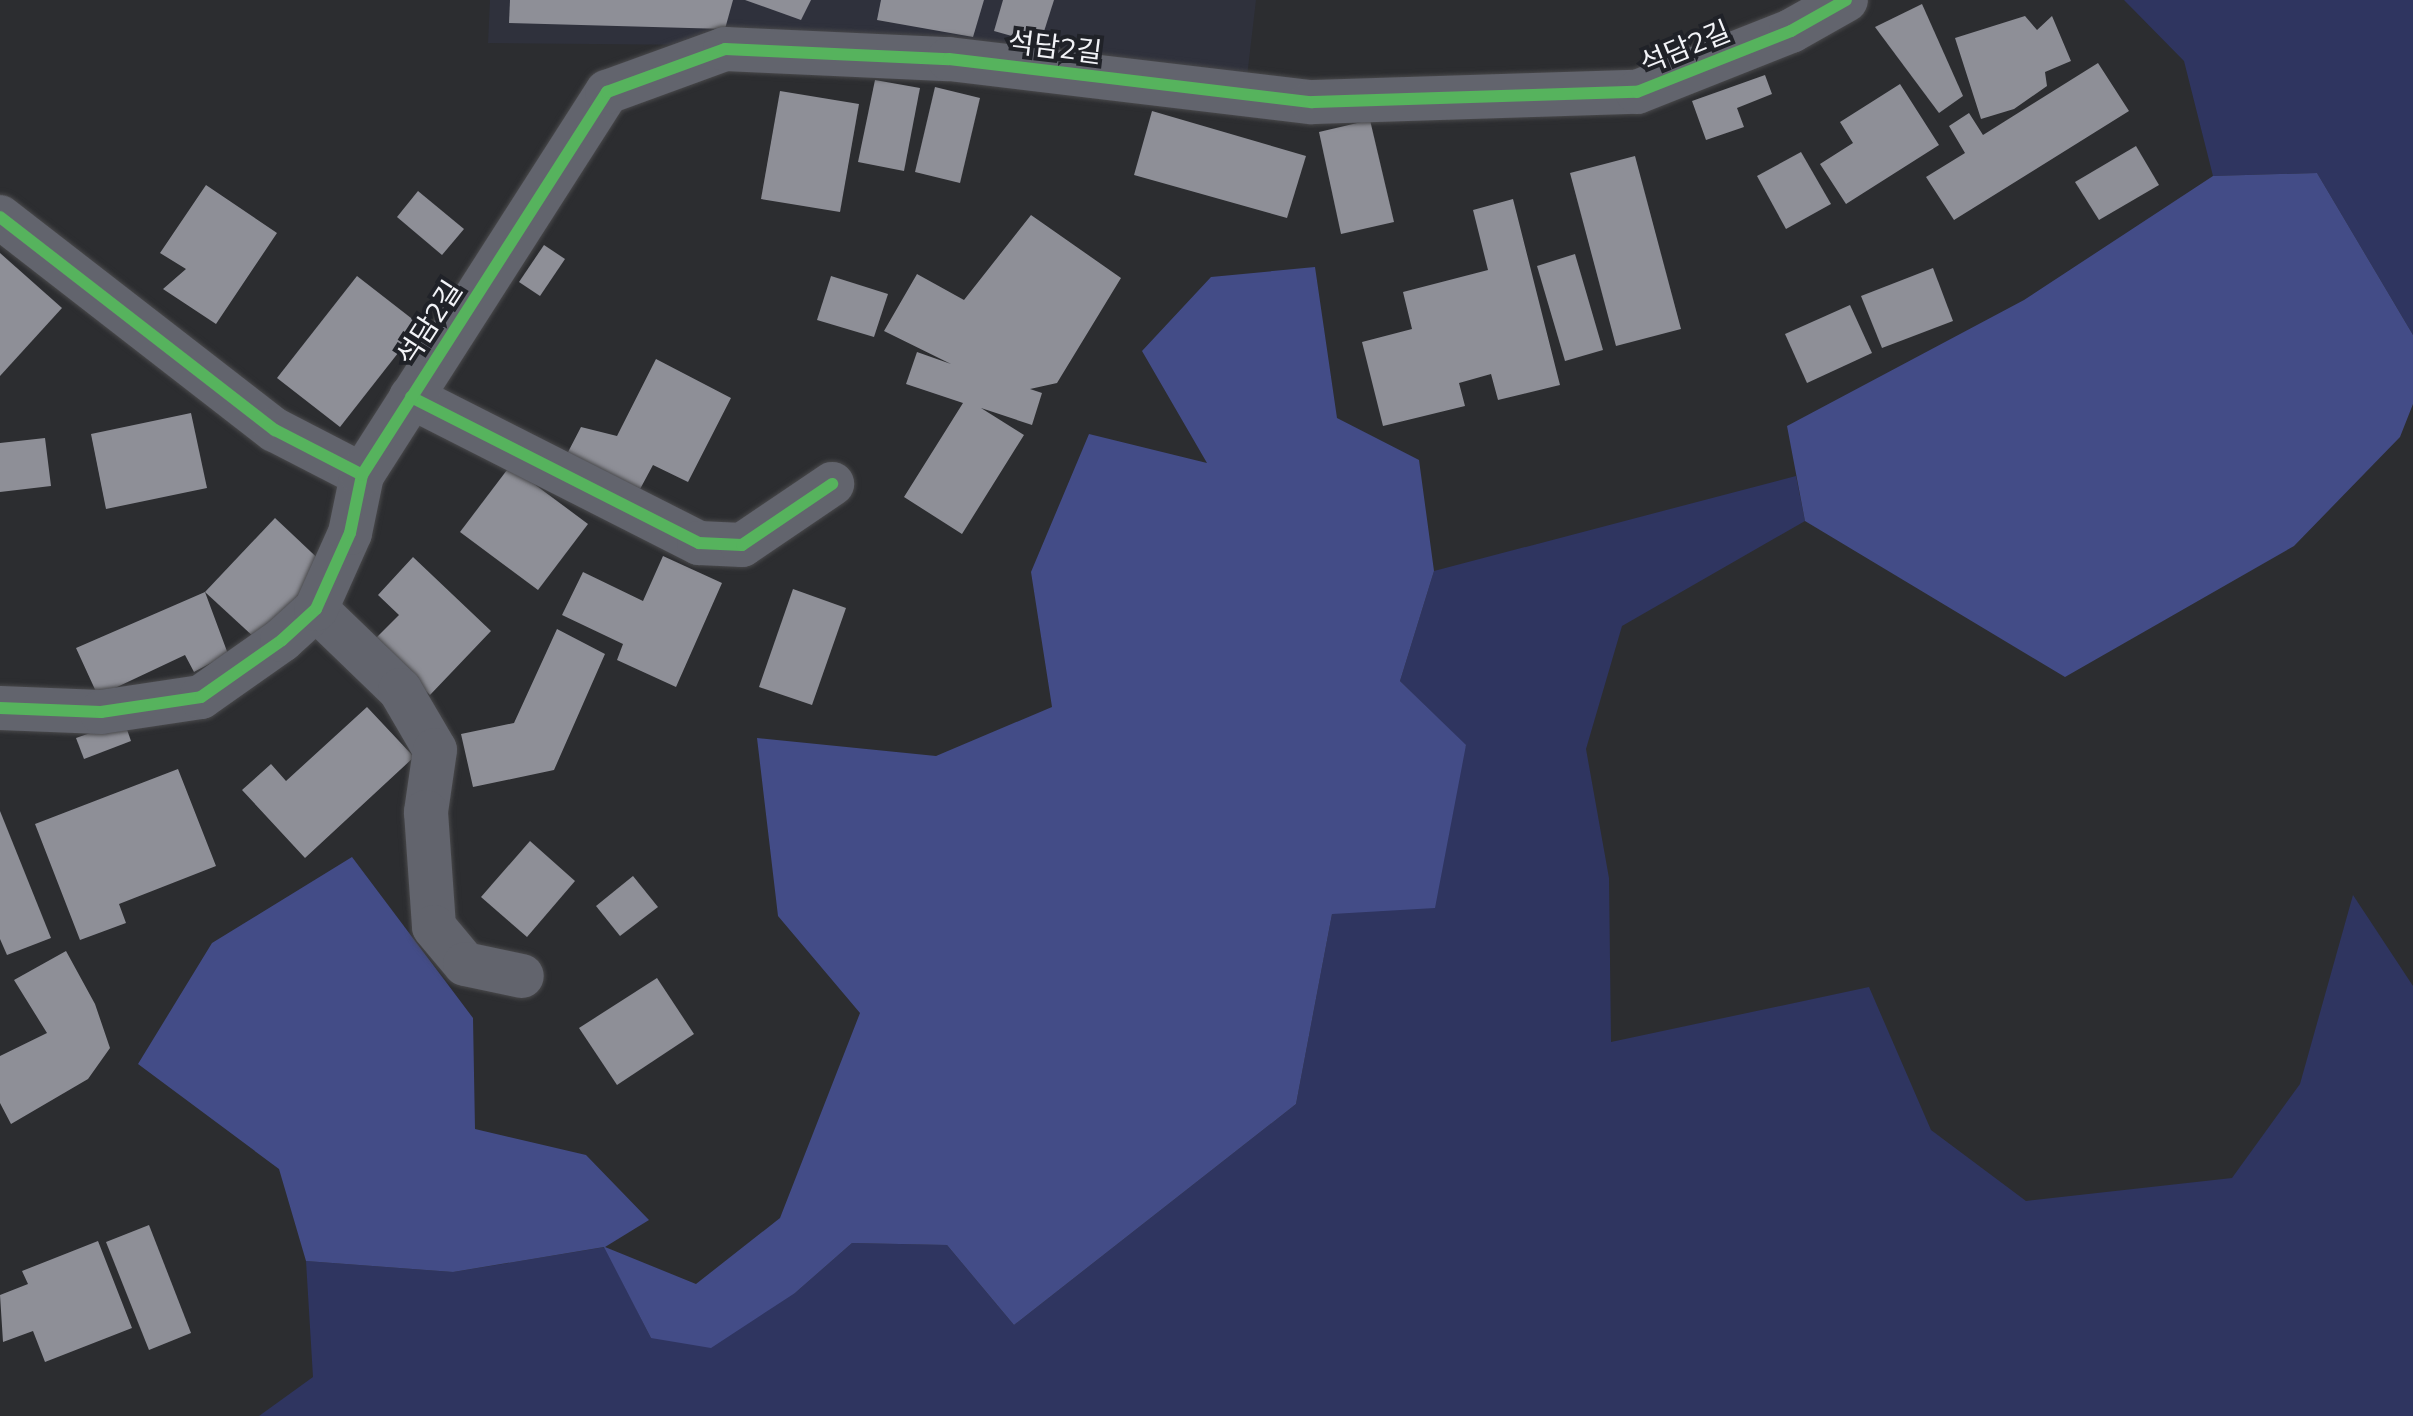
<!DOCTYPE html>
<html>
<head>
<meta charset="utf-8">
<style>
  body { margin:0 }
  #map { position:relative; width:2413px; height:1416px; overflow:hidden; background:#2c2d30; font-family:Mulish,"Noto Sans KR",sans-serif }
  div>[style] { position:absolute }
  .built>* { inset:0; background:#2f313c }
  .green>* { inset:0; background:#2f3560 }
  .forest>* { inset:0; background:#434c87 }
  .building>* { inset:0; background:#8e8f97 }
  .roads { filter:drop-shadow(0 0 2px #49494b) drop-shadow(0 0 2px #49494b) }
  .minor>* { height:44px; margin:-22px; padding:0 22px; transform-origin:22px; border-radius:22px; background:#62646d }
  .cycleway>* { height:12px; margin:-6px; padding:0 6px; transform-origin:6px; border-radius:6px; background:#56b35d }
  span { translate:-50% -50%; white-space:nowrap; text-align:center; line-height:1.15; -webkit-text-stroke:8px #202228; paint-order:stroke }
  .street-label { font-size:28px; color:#f2f3f7 }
</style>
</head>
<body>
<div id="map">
  <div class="built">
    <i style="clip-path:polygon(490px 0,1256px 0,1247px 77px,1060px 48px,488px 43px)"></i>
  </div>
  <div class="green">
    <i style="clip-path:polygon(2124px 0,2413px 0,2413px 335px,2317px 173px,2213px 176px,2184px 61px)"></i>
    <i style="clip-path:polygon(1796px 476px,1805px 521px,1622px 626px,1586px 749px,1609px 878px,1611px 1042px,1869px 987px,1931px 1130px,2026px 1201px,2232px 1178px,2300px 1084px,2353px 895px,2413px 986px,2413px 1416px,259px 1416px,313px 1377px,306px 1261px,453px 1272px,605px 1247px,651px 1338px,795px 1293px,852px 1243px,947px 1245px,1014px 1325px,1296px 1104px,1332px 914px,1466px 746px,1400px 681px,1434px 571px)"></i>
  </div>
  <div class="forest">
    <i style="clip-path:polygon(2317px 173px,2413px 335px,2413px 404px,2400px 437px,2294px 546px,2065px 677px,1805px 521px,1787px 426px,2024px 300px,2213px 176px)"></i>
    <i style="clip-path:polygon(1315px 267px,1337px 418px,1419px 460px,1434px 571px,1400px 681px,1466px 745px,1435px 908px,1332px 914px,1296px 1104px,1014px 1325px,947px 1245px,852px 1243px,795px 1293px,711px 1348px,651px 1338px,604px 1247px,453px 1272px,306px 1261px,279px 1169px,138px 1064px,212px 943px,352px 857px,473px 1018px,475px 1129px,586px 1155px,649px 1220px,605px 1247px,696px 1284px,780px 1218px,860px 1013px,778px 916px,757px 738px,936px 756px,1052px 707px,1031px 572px,1089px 434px,1207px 463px,1142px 351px,1211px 277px)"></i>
  </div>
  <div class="building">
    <i style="clip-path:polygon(510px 0,733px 0,725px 29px,509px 23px)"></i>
    <i style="clip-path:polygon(745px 0,811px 0,801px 20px)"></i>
    <i style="clip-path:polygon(881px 0,984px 0,973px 37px,877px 20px)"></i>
    <i style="clip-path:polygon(1003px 0,1054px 0,1040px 44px,994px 31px)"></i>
    <i style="clip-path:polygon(1922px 4px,1963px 96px,1939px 113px,1875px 27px)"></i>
    <i style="clip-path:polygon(2025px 16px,2037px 30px,2052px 16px,2071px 61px,2045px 72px,2047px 86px,2014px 109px,1981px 119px,1955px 38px)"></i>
    <i style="clip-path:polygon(2098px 63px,2129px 111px,1954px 220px,1926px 177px,1965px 153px,1949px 126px,1969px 113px,1983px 135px)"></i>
    <i style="clip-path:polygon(1765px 75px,1772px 94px,1737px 108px,1744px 127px,1706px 140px,1692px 101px)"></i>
    <i style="clip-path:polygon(875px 80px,920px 88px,904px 171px,858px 162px)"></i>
    <i style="clip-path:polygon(1900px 84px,1939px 145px,1846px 204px,1820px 164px,1853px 143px,1840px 122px)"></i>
    <i style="clip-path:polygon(935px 87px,980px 98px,960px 183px,915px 172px)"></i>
    <i style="clip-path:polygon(780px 91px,859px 104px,840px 212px,761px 199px)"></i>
    <i style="clip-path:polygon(1152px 111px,1306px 156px,1287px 218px,1134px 175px)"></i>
    <i style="clip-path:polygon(1370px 120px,1394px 222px,1341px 234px,1319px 132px)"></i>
    <i style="clip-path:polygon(2136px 146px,2159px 185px,2099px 220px,2075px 182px)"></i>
    <i style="clip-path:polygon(1801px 152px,1831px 204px,1786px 229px,1757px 176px)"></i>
    <i style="clip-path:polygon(1635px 156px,1681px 329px,1616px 346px,1570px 173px)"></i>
    <i style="clip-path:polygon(206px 185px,277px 233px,216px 324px,163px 289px,186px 269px,160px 253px)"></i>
    <i style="clip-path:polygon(418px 191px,464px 229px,442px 255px,397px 217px)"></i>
    <i style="clip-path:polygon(1513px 199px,1560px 385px,1498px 400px,1491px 374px,1459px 383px,1465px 406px,1383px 426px,1362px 342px,1412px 329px,1403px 292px,1488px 270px,1473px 210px)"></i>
    <i style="clip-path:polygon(1031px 215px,1121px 278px,1057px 383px,1030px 389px,1042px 393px,1032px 425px,981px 408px,1024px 435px,962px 534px,904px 497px,963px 403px,906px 384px,917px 352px,951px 364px,884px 331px,917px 274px,964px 300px)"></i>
    <i style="clip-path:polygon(544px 245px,565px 259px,540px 296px,519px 282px)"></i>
    <i style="clip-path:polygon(0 253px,62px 308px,0 376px)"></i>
    <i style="clip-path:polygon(1575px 254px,1603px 350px,1565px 361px,1537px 266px)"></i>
    <i style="clip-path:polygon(1933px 268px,1953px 321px,1882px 348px,1861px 296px)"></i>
    <i style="clip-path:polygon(357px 276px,420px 325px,340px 427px,277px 378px)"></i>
    <i style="clip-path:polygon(831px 276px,888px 294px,874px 337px,817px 320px)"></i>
    <i style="clip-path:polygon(1850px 305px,1872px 353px,1807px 383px,1785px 334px)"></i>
    <i style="clip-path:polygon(656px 359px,731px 398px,688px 482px,653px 465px,639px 491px,567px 454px,581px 427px,617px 436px)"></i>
    <i style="clip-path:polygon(191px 413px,207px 488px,106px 509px,91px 434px)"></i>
    <i style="clip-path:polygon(45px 438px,51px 486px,0 492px,0 443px)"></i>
    <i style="clip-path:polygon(510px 466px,588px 524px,538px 590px,460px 532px)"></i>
    <i style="clip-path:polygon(275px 518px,327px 567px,257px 640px,205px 592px)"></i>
    <i style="clip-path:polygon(663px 556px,722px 583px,676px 687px,617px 660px,623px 644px,562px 615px,583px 572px,643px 601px)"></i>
    <i style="clip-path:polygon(413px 557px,491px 631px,430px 695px,373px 641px,399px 615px,378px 595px)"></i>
    <i style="clip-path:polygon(793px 589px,846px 608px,812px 705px,759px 687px)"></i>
    <i style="clip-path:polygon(205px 592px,228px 654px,194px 672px,185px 655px,98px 696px,76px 648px)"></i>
    <i style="clip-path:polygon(557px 629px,605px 654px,554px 770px,473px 787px,461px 734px,514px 723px)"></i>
    <i style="clip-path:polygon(367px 707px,414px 757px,305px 858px,242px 790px,271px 764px,286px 781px)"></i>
    <i style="clip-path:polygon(124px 721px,131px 741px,84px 759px,76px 738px)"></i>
    <i style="clip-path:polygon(178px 769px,216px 866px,119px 904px,126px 923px,80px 940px,35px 824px)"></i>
    <i style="clip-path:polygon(0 811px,51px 938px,7px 955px,0 939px)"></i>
    <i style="clip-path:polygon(530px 841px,575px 881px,527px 937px,481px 897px)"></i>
    <i style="clip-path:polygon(633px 876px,658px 907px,620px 936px,596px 906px)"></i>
    <i style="clip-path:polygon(66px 951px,95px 1004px,110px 1048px,88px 1079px,11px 1124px,0 1103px,0 1056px,47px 1033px,14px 980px)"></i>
    <i style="clip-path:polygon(657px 978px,694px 1034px,617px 1085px,579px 1028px)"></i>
    <i style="clip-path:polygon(149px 1225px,191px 1333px,149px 1350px,106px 1242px)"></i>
    <i style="clip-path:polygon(98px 1241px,132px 1328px,45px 1362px,33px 1331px,3px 1342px,0 1295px,28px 1284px,22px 1271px)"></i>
  </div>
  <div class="roads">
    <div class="minor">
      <i style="left:0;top:217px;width:348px;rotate:37.8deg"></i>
      <i style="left:275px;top:430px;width:98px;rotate:27.3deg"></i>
      <i style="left:411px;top:397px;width:323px;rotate:26.9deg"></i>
      <i style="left:699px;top:543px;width:43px;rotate:2.7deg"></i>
      <i style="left:742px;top:545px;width:109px;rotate:-34.1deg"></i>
      <i style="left:316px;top:609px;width:117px;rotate:44deg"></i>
      <i style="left:400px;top:690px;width:69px;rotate:59.7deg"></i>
      <i style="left:435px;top:750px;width:63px;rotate:98.3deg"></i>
      <i style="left:426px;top:812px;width:115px;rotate:86deg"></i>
      <i style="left:434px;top:927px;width:48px;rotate:50deg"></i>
      <i style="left:465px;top:964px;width:58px;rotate:11.9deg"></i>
      <i style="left:0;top:708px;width:101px;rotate:2.3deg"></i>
      <i style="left:101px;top:712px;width:101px;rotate:-8.5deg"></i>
      <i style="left:201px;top:697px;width:99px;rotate:-35.1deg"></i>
      <i style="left:282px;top:640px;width:46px;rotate:-42.4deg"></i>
      <i style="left:316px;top:609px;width:83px;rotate:-65.9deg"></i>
      <i style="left:350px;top:533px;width:59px;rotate:-78.3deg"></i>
      <i style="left:362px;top:475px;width:455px;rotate:-57.4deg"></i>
      <i style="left:607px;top:92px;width:126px;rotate:-20deg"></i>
      <i style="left:725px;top:49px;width:224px;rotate:2.6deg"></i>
      <i style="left:949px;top:59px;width:366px;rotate:6.8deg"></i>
      <i style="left:1312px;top:102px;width:325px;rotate:-1.8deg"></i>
      <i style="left:1637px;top:92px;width:166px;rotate:-21.6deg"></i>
      <i style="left:1791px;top:31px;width:63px;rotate:-29.4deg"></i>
    </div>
  </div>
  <div class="cycleway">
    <i style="left:0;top:217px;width:348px;rotate:37.8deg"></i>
    <i style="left:275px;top:430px;width:98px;rotate:27.3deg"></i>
    <i style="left:411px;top:397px;width:323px;rotate:26.9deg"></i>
    <i style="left:699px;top:543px;width:43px;rotate:2.7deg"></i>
    <i style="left:742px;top:545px;width:109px;rotate:-34.1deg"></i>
    <i style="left:0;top:708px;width:101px;rotate:2.3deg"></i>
    <i style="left:101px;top:712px;width:101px;rotate:-8.5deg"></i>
    <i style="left:201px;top:697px;width:99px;rotate:-35.1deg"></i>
    <i style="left:282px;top:640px;width:46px;rotate:-42.4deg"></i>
    <i style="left:316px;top:609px;width:83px;rotate:-65.9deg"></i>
    <i style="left:350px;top:533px;width:59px;rotate:-78.3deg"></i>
    <i style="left:362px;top:475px;width:455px;rotate:-57.4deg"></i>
    <i style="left:607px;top:92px;width:126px;rotate:-20deg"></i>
    <i style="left:725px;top:49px;width:224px;rotate:2.6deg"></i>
    <i style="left:949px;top:59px;width:366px;rotate:6.8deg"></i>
    <i style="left:1312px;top:102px;width:325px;rotate:-1.8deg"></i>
    <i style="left:1637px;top:92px;width:166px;rotate:-21.6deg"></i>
    <i style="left:1791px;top:31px;width:63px;rotate:-29.4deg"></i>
  </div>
  <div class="street-label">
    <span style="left:1055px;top:47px;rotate:7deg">석담2길</span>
    <span style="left:1685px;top:47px;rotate:-22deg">석담2길</span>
    <span style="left:429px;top:323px;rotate:-57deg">석담2길</span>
  </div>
</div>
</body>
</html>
